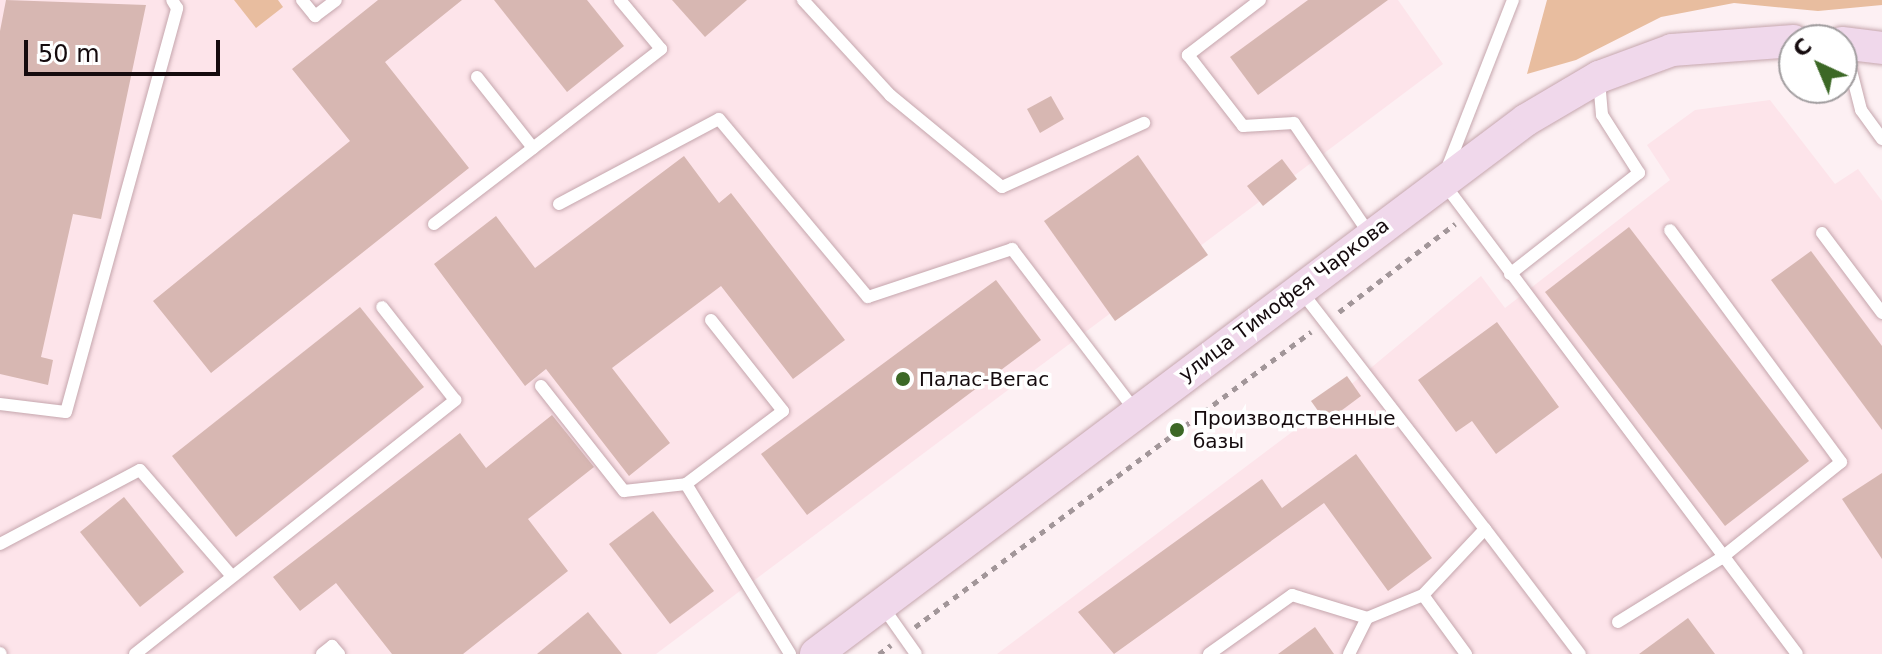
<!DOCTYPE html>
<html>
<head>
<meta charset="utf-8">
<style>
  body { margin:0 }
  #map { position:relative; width:1882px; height:654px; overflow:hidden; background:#fdf0f3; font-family:"DejaVu Sans",sans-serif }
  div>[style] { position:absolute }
  .built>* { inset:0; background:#fde4ea }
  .green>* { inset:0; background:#e8bd9f }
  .building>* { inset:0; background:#d7b7b2 }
  .path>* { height:5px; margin-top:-2.5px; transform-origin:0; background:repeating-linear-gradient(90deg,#a29699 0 6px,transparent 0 12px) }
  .roads { filter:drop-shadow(0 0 2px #c5a6ad) drop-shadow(0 0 2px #c5a6ad) }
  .lane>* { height:12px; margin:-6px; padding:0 6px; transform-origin:6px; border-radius:6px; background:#fff }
  .secondary>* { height:32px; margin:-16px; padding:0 16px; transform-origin:16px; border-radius:16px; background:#f0d8eb }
  .dots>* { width:22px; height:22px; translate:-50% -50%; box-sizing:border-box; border:4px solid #fff; border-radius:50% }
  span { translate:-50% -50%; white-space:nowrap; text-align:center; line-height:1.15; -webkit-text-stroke:7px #fff; paint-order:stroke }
  .street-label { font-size:20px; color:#150b0e }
  .poi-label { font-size:20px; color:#150b0e }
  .left { translate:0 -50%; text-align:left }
  .north { position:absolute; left:1778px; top:24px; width:80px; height:80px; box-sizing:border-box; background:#fff; border:2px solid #a19d9f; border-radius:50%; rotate:316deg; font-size:22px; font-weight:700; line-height:32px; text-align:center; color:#150b0e }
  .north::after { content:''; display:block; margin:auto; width:28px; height:36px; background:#3c6826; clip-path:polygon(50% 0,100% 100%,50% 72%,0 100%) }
  .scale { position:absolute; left:24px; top:40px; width:196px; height:36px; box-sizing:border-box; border:4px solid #150b0e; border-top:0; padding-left:10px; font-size:24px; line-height:28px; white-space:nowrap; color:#150b0e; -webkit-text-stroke:6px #fff; paint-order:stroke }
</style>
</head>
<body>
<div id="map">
  <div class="built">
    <i style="clip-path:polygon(0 0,1398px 0,1443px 64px,656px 654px,0 654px)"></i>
    <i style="clip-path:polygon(1770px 100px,1835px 184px,1858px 169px,1882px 201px,1882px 654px,997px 654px,1312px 417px,1481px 276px,1505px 308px,1670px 180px,1647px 145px,1695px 110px)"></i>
  </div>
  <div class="green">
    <i style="clip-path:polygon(234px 0,278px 0,283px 7px,256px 28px)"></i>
    <i style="clip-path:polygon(1547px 0,1882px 0,1882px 5px,1818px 11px,1734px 3px,1661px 17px,1576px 60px,1527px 74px)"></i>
  </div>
  <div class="building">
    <i style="clip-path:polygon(6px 0,146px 5px,101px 219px,73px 214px,41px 357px,53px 360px,48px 385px,0 374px,0 31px)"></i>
    <i style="clip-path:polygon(378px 0,462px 0,385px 62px,469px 168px,211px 373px,153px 301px,350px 141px,292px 69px)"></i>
    <i style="clip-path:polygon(494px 0,587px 0,624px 46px,567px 92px)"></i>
    <i style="clip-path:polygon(672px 0,747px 0,705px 37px)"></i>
    <i style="clip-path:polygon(1308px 0,1388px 0,1258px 95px,1230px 57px)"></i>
    <i style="clip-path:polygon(1051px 96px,1064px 119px,1040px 133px,1027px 109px)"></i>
    <i style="clip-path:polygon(1138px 155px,1208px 255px,1115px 321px,1044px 221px)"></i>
    <i style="clip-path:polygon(684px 156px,719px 203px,731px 193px,845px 340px,793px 379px,721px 286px,612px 368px,670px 443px,629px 476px,546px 369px,525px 386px,434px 264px,496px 216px,535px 268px)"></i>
    <i style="clip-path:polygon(1282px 159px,1297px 179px,1263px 206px,1247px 186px)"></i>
    <i style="clip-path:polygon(1629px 227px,1809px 461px,1725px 526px,1545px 292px)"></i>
    <i style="clip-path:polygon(1811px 251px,1882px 346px,1882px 430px,1771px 280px)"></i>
    <i style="clip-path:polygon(996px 280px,1041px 340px,807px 515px,761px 454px)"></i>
    <i style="clip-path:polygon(360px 307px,424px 387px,236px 537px,172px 456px)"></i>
    <i style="clip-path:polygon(1497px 322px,1559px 407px,1496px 454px,1472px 421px,1456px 432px,1418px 380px)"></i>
    <i style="clip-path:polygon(1347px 376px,1361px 396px,1326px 422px,1311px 401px)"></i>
    <i style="clip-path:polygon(552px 415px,594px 467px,528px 519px,568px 571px,463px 654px,392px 654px,336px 583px,300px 611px,273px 577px,460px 433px,486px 468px)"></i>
    <i style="clip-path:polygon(1356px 454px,1432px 558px,1388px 591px,1324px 503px,1114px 654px,1078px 612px,1262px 479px,1282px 508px)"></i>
    <i style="clip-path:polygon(1882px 473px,1882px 559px,1842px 499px)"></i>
    <i style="clip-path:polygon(124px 497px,184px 572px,140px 607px,80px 532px)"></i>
    <i style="clip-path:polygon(653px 511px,714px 591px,670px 624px,609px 544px)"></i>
    <i style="clip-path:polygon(588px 612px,622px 654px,537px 654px)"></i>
    <i style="clip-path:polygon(1688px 618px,1715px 654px,1639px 654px)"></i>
    <i style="clip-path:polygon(1315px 627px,1334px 654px,1278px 654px)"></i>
  </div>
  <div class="path">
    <i style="left:1339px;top:312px;width:146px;rotate:-37.2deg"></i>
    <i style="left:915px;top:627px;width:494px;rotate:-36.7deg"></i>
    <i style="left:879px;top:654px;width:15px;rotate:-37deg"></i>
  </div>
  <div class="roads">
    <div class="lane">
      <i style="left:302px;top:0;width:21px;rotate:51deg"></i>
      <i style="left:315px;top:16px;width:26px;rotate:-37deg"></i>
      <i style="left:803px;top:0;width:129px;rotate:47.5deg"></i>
      <i style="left:890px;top:95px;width:145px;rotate:39.4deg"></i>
      <i style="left:1002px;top:187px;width:156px;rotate:-24.3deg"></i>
      <i style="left:1260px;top:0;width:91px;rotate:142.6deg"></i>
      <i style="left:1188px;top:55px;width:90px;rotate:52.2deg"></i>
      <i style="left:1243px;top:126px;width:51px;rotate:-3.4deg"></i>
      <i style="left:1294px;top:123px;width:135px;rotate:55.8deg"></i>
      <i style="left:1513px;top:0;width:194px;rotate:111.4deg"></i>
      <i style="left:1442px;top:181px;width:591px;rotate:53.11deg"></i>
      <i style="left:1845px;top:47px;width:65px;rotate:75.7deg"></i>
      <i style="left:1861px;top:110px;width:36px;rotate:54deg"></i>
      <i style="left:477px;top:77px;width:90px;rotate:51.7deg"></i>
      <i style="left:533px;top:148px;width:162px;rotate:-37.7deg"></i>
      <i style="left:661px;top:49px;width:64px;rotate:-129.9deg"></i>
      <i style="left:559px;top:204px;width:181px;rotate:-28deg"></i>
      <i style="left:719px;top:119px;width:232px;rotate:50.1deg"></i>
      <i style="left:868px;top:297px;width:152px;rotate:-18.4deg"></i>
      <i style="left:1012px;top:249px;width:205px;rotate:52.7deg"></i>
      <i style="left:434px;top:224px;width:125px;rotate:-37.5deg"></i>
      <i style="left:1822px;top:233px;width:100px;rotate:53.1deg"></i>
      <i style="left:1510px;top:274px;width:164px;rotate:-38.1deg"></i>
      <i style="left:1639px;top:173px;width:69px;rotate:-122.5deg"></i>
      <i style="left:1602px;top:115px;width:35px;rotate:-95deg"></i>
      <i style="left:1301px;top:291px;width:301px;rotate:52.3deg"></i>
      <i style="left:1485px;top:529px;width:91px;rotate:133.2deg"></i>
      <i style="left:1423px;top:595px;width:73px;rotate:53.9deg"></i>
      <i style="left:711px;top:320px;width:116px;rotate:51.6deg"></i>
      <i style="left:783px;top:411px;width:121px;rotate:143deg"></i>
      <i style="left:686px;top:484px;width:199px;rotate:58.5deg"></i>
      <i style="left:541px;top:386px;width:134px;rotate:51.7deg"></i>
      <i style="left:624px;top:491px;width:62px;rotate:-6.4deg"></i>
      <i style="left:0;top:404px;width:66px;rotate:6.9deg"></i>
      <i style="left:66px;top:412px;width:419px;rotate:-74.6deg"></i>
      <i style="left:177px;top:8px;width:9px;rotate:-122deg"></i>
      <i style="left:1485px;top:529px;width:157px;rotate:52.8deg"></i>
      <i style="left:0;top:544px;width:158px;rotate:-27.9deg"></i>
      <i style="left:140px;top:470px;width:139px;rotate:49.1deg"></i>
      <i style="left:883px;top:607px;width:57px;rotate:54.9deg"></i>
      <i style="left:1618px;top:622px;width:120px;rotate:-31.7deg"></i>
      <i style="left:1720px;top:559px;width:155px;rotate:-38.7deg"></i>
      <i style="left:1841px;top:462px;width:288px;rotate:-126.4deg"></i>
      <i style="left:0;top:653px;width:1px;rotate:45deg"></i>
      <i style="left:135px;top:654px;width:409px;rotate:-38.4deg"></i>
      <i style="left:455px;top:400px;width:118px;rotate:-128.1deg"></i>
      <i style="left:322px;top:654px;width:13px;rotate:-39deg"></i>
      <i style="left:332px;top:646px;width:11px;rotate:49deg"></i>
      <i style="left:1209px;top:654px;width:102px;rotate:-35.4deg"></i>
      <i style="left:1292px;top:595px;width:78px;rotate:17deg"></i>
      <i style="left:1367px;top:618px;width:61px;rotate:-22.3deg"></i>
      <i style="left:1349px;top:654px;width:40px;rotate:-63.4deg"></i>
    </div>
    <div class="secondary">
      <i style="left:1842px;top:43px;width:40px;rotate:7.1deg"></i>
      <i style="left:816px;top:654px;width:888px;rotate:-36.95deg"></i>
      <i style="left:1526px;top:120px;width:85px;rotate:-30.5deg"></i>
      <i style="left:1599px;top:77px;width:78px;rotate:-20.3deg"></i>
      <i style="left:1672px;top:50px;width:122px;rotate:-4.2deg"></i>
    </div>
  </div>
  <div class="dots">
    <i style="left:903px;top:379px;background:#3c6826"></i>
    <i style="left:1177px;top:430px;background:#3c6826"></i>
  </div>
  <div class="street-label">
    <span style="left:1284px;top:300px;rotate:-37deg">улица Тимофея Чаркова</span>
  </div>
  <div class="poi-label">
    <span class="left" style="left:919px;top:379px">Палас-Вегас</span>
    <span class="left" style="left:1193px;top:430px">Производственные<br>базы</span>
  </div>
  <div class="north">С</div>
  <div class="scale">50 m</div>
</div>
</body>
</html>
